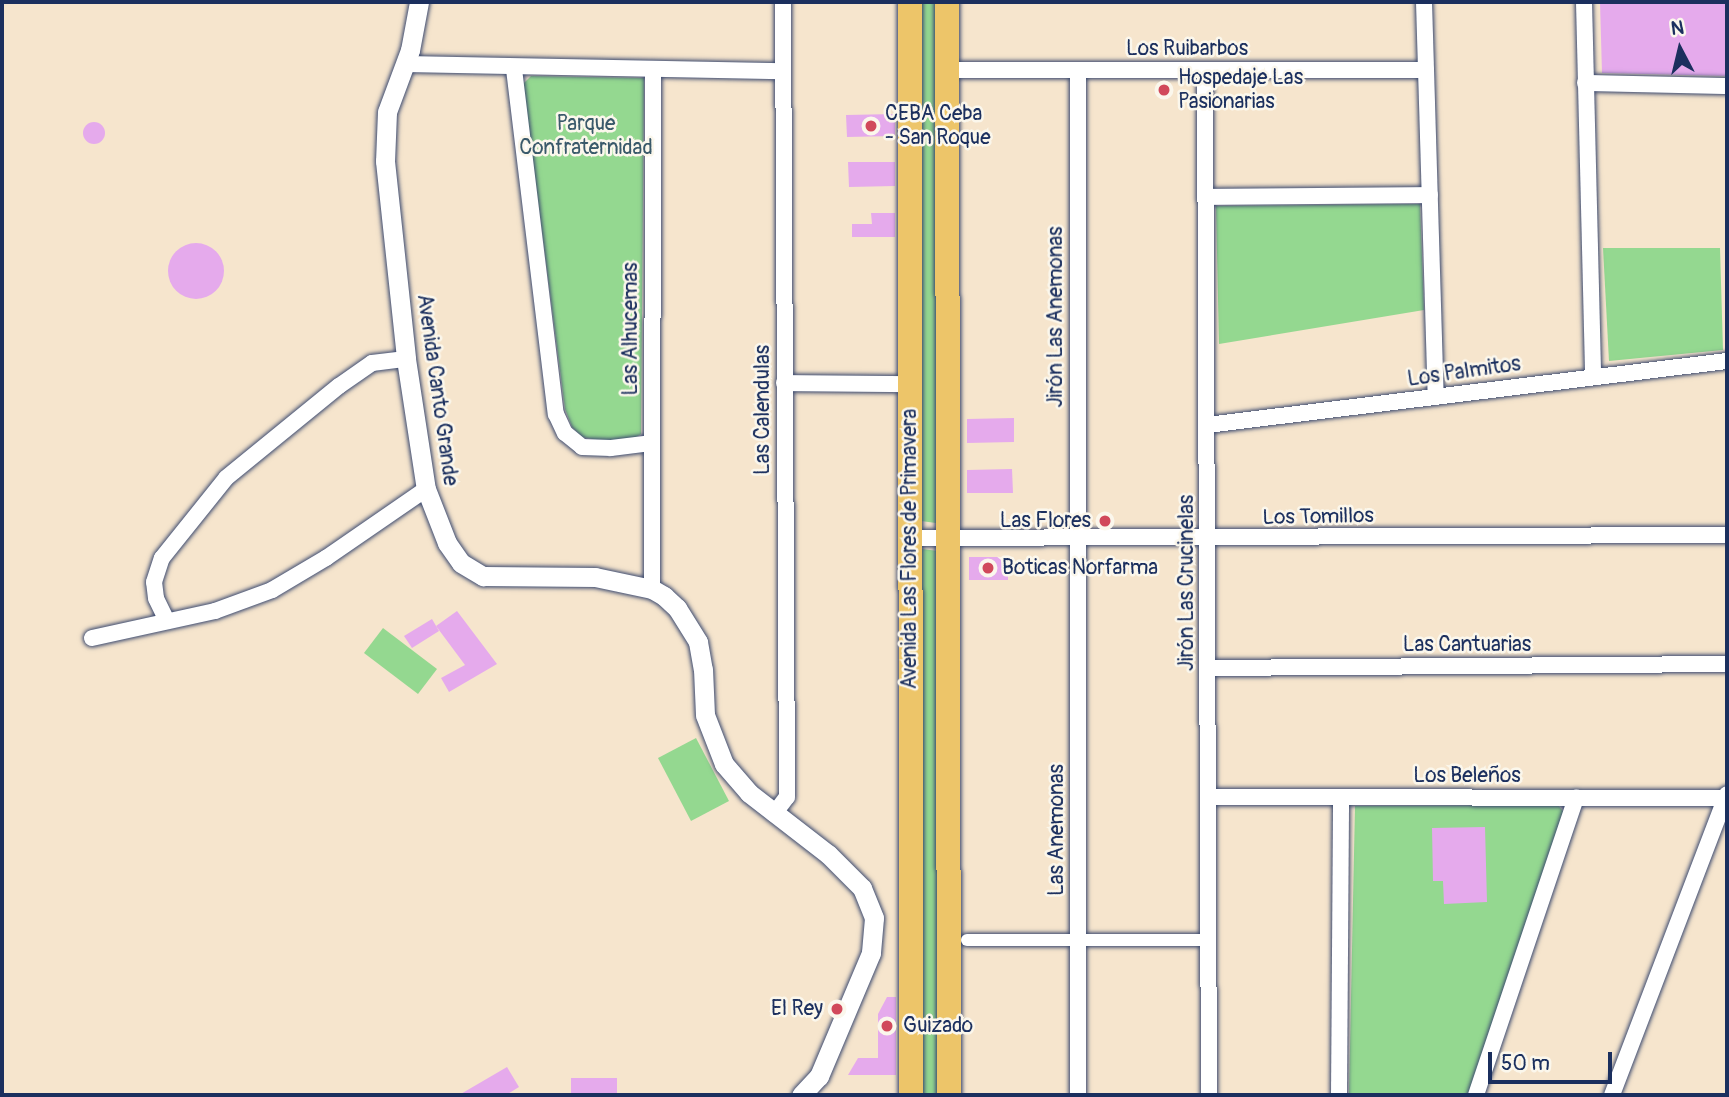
<!DOCTYPE html>
<html>
<head>
<meta charset="utf-8">
<style>
  body { margin:0 }
  #map { position:relative; width:1729px; height:1097px; overflow:hidden; background:#f6e5cd; font-family:Pangolin,sans-serif }
  div>[style] { position:absolute }
  .green>* { inset:0; background:#94d890 }
  .building>* { inset:0; background:#e5aaec }
  .round { border-radius:50% }
  .roads { filter:drop-shadow(0 0 2px #3c4a6f) drop-shadow(0 0 2px #3c4a6f) }
  .pedestrian>* { height:12px; margin:-6px; padding:0 6px; transform-origin:6px; border-radius:6px; background:#fff }
  .minor>* { height:16px; margin:-8px; padding:0 8px; transform-origin:8px; border-radius:8px; background:#fff }
  .tertiary>* { height:19px; margin:-9.5px; padding:0 9.5px; transform-origin:9.5px; border-radius:9.5px; background:#fff }
  .primary>* { height:24px; margin:-12px; padding:0 12px; transform-origin:12px; border-radius:12px; background:#edc569 }
  .dots>* { width:19px; height:19px; translate:-50% -50%; box-sizing:border-box; border:4px solid #fbf7ec; border-radius:50% }
  span { translate:-50% -50%; white-space:nowrap; text-align:center; line-height:1.15; -webkit-text-stroke:5px #fbf7ec; paint-order:stroke }
  .street-label { font-size:21px; color:#1b2f5e }
  .poi-label { font-size:21px; color:#1b2f5e }
  .left { translate:0 -50%; text-align:left }
  .right { translate:-100% -50%; text-align:right }
  .park-label { font-size:21px; color:#39596a }
  .frame { position:absolute; inset:0; border:4px solid #1b2f5e; pointer-events:none }
  .north { position:absolute; left:1645px; top:14px; width:70px; height:70px; -webkit-text-stroke:5px #fbf7ec; paint-order:stroke; rotate:353deg; font-size:19px; font-weight:700; line-height:28px; text-align:center; color:#1b2f5e }
  .north::after { content:''; display:block; margin:auto; width:24px; height:32px; background:#1b2f5e; clip-path:polygon(50% 0,100% 100%,50% 72%,0 100%) }
  .scale { position:absolute; left:1488px; top:1052px; width:124px; height:32px; box-sizing:border-box; border:4px solid #1b2f5e; border-top:0; padding-left:9px; font-size:21px; line-height:24px; white-space:nowrap; color:#1b2f5e; -webkit-text-stroke:5px #fbf7ec; paint-order:stroke }
</style>
</head>
<body>
<div id="map">
  <div class="green">
    <i style="clip-path:polygon(920px 2px,941px 2px,936px 523px,921px 521px)"></i>
    <i style="clip-path:polygon(531px 76px,644px 78px,641px 434px,632px 440px,603px 441px,582px 437px,572px 427px,565px 409px,523px 84px)"></i>
    <i style="clip-path:polygon(1420px 204px,1424px 310px,1219px 344px,1216px 206px)"></i>
    <i style="clip-path:polygon(1603px 248px,1720px 248px,1723px 350px,1609px 361px)"></i>
    <i style="clip-path:polygon(922px 549px,938px 551px,942px 1095px,921px 1095px)"></i>
    <i style="clip-path:polygon(383px 628px,437px 669px,418px 694px,364px 653px)"></i>
    <i style="clip-path:polygon(696px 738px,729px 801px,691px 821px,658px 758px)"></i>
    <i style="clip-path:polygon(1558px 805px,1566px 815px,1471px 1095px,1349px 1095px,1355px 806px)"></i>
  </div>
  <div class="building">
    <i style="clip-path:polygon(1600px 2px,1727px 2px,1727px 76px,1602px 73px)"></i>
    <i style="clip-path:polygon(895px 114px,895px 136px,847px 137px,846px 115px)"></i>
    <i class="round" style="left:83px;top:122px;width:22px;height:22px"></i>
    <i style="clip-path:polygon(848px 162px,895px 162px,895px 186px,849px 187px)"></i>
    <i style="clip-path:polygon(871px 213px,895px 213px,895px 237px,852px 237px,852px 224px,872px 224px)"></i>
    <i class="round" style="left:168px;top:243px;width:56px;height:56px"></i>
    <i style="clip-path:polygon(1014px 418px,1014px 442px,967px 443px,967px 419px)"></i>
    <i style="clip-path:polygon(1012px 469px,1013px 493px,967px 493px,967px 470px)"></i>
    <i style="clip-path:polygon(969px 557px,1008px 557px,1008px 580px,969px 580px)"></i>
    <i style="clip-path:polygon(457px 611px,497px 664px,449px 692px,441px 678px,465px 665px,436px 626px)"></i>
    <i style="clip-path:polygon(432px 619px,439px 631px,412px 648px,404px 636px)"></i>
    <i style="clip-path:polygon(1485px 827px,1487px 902px,1444px 904px,1443px 881px,1433px 881px,1432px 828px)"></i>
    <i style="clip-path:polygon(887px 997px,896px 997px,896px 1075px,848px 1075px,858px 1058px,878px 1058px,878px 1014px)"></i>
    <i style="clip-path:polygon(507px 1067px,519px 1087px,506px 1095px,459px 1095px)"></i>
    <i style="clip-path:polygon(571px 1078px,617px 1078px,617px 1095px,571px 1095px)"></i>
  </div>
  <div class="roads">
    <div class="pedestrian">
      <i style="left:967px;top:940px;width:241px"></i>
    </div>
    <div class="minor">
      <i style="left:1424px;top:2px;width:395px;rotate:88.3deg"></i>
      <i style="left:1584px;top:2px;width:374px;rotate:88.6deg"></i>
      <i style="left:405px;top:64px;width:378px;rotate:1.1deg"></i>
      <i style="left:514px;top:69px;width:348px;rotate:83.1deg"></i>
      <i style="left:556px;top:414px;width:21px;rotate:65deg"></i>
      <i style="left:565px;top:433px;width:22px;rotate:39deg"></i>
      <i style="left:582px;top:447px;width:29px;rotate:2deg"></i>
      <i style="left:611px;top:448px;width:40px;rotate:-7.1deg"></i>
      <i style="left:948px;top:70px;width:478px"></i>
      <i style="left:1078px;top:70px;width:1025px;rotate:90deg"></i>
      <i style="left:1205px;top:70px;width:1025px;rotate:89.78deg"></i>
      <i style="left:1585px;top:83px;width:142px;rotate:1.2deg"></i>
      <i style="left:1205px;top:197px;width:225px;rotate:-0.5deg"></i>
      <i style="left:784px;top:383px;width:126px;rotate:0.5deg"></i>
      <i style="left:1207px;top:425px;width:524px;rotate:-7.02deg"></i>
      <i style="left:910px;top:538px;width:817px;rotate:-0.21deg"></i>
      <i style="left:652px;top:589px;width:519px;rotate:-89.89deg"></i>
      <i style="left:167px;top:621px;width:25px;rotate:-116deg"></i>
      <i style="left:156px;top:598px;width:16px;rotate:-97deg"></i>
      <i style="left:154px;top:582px;width:25px;rotate:-72deg"></i>
      <i style="left:162px;top:558px;width:102px;rotate:-51.3deg"></i>
      <i style="left:226px;top:478px;width:146px;rotate:-39.2deg"></i>
      <i style="left:339px;top:386px;width:40px;rotate:-34.9deg"></i>
      <i style="left:372px;top:363px;width:34px;rotate:-7deg"></i>
      <i style="left:92px;top:638px;width:126px;rotate:-12.4deg"></i>
      <i style="left:215px;top:611px;width:61px;rotate:-20.2deg"></i>
      <i style="left:272px;top:590px;width:63px;rotate:-30.7deg"></i>
      <i style="left:326px;top:558px;width:121px;rotate:-34.6deg"></i>
      <i style="left:1208px;top:668px;width:519px;rotate:-0.44deg"></i>
      <i style="left:1208px;top:797px;width:518px;rotate:0.11deg"></i>
      <i style="left:774px;top:814px;width:21px;rotate:-53deg"></i>
      <i style="left:787px;top:797px;width:795px;rotate:-90.29deg"></i>
      <i style="left:1339px;top:1095px;width:297px;rotate:-89.6deg"></i>
      <i style="left:1476px;top:1095px;width:314px;rotate:-71.4deg"></i>
      <i style="left:1612px;top:1095px;width:322px;rotate:-69.1deg"></i>
    </div>
    <div class="tertiary">
      <i style="left:419px;top:2px;width:49px;rotate:100.6deg"></i>
      <i style="left:410px;top:50px;width:66px;rotate:110.4deg"></i>
      <i style="left:387px;top:112px;width:49px;rotate:92.3deg"></i>
      <i style="left:385px;top:161px;width:199px;rotate:83.9deg"></i>
      <i style="left:406px;top:359px;width:132px;rotate:81.3deg"></i>
      <i style="left:426px;top:489px;width:58px;rotate:68.7deg"></i>
      <i style="left:447px;top:543px;width:24px;rotate:55deg"></i>
      <i style="left:461px;top:563px;width:26px;rotate:31deg"></i>
      <i style="left:483px;top:576px;width:112px;rotate:0.5deg"></i>
      <i style="left:595px;top:577px;width:58px;rotate:11.9deg"></i>
      <i style="left:652px;top:589px;width:14px;rotate:30deg"></i>
      <i style="left:664px;top:596px;width:18px;rotate:43deg"></i>
      <i style="left:677px;top:608px;width:40px;rotate:58deg"></i>
      <i style="left:698px;top:642px;width:27px;rotate:80deg"></i>
      <i style="left:703px;top:669px;width:46px;rotate:87.5deg"></i>
      <i style="left:705px;top:715px;width:53px;rotate:68.8deg"></i>
      <i style="left:724px;top:764px;width:38px;rotate:49deg"></i>
      <i style="left:749px;top:793px;width:100px;rotate:37.7deg"></i>
      <i style="left:828px;top:854px;width:48px;rotate:45deg"></i>
      <i style="left:862px;top:888px;width:32px;rotate:68deg"></i>
      <i style="left:874px;top:918px;width:35px;rotate:95deg"></i>
      <i style="left:871px;top:953px;width:134px;rotate:112.9deg"></i>
      <i style="left:819px;top:1076px;width:26px;rotate:133deg"></i>
    </div>
    <div class="primary">
      <i style="left:910px;top:2px;width:1093px;rotate:89.95deg"></i>
      <i style="left:947px;top:2px;width:1093px;rotate:89.9deg"></i>
    </div>
  </div>
  <div class="dots">
    <i style="left:1164px;top:90px;background:#d1495b"></i>
    <i style="left:871px;top:126px;background:#d1495b"></i>
    <i style="left:1105px;top:521px;background:#d1495b"></i>
    <i style="left:988px;top:568px;background:#d1495b"></i>
    <i style="left:837px;top:1009px;background:#d1495b"></i>
    <i style="left:887px;top:1026px;background:#d1495b"></i>
  </div>
  <div class="street-label">
    <span style="left:1187px;top:49px">Los Ruibarbos</span>
    <span style="left:1056px;top:317px;rotate:-90deg">Jirón Las Anemonas</span>
    <span style="left:631px;top:329px;rotate:-90deg">Las Alhucemas</span>
    <span style="left:1464px;top:372px;rotate:-8deg">Los Palmitos</span>
    <span style="left:437px;top:390px;rotate:82deg">Avenida Canto Grande</span>
    <span style="left:763px;top:410px;rotate:-90deg">Las Calendulas</span>
    <span style="left:1318px;top:517px;rotate:-1deg">Los Tomillos</span>
    <span style="left:910px;top:549px;rotate:-90deg">Avenida Las Flores de Primavera</span>
    <span style="left:1187px;top:583px;rotate:-90deg">Jirón Las Crucinelas</span>
    <span style="left:1467px;top:645px">Las Cantuarias</span>
    <span style="left:1467px;top:776px">Los Beleños</span>
    <span style="left:1057px;top:830px;rotate:-90deg">Las Anemonas</span>
  </div>
  <div class="poi-label">
    <span class="left" style="left:1178px;top:90px">Hospedaje Las<br>Pasionarias</span>
    <span class="left" style="left:885px;top:126px">CEBA Ceba<br>- San Roque</span>
    <span class="right" style="left:1091px;top:521px">Las Flores</span>
    <span class="left" style="left:1002px;top:568px">Boticas Norfarma</span>
    <span class="right" style="left:823px;top:1009px">El Rey</span>
    <span class="left" style="left:903px;top:1026px">Guizado</span>
  </div>
  <div class="park-label">
    <span style="left:586px;top:136px">Parque<br>Confraternidad</span>
  </div>
  <div class="frame"></div>
  <div class="north">N</div>
  <div class="scale">50 m</div>
</div>
</body>
</html>
